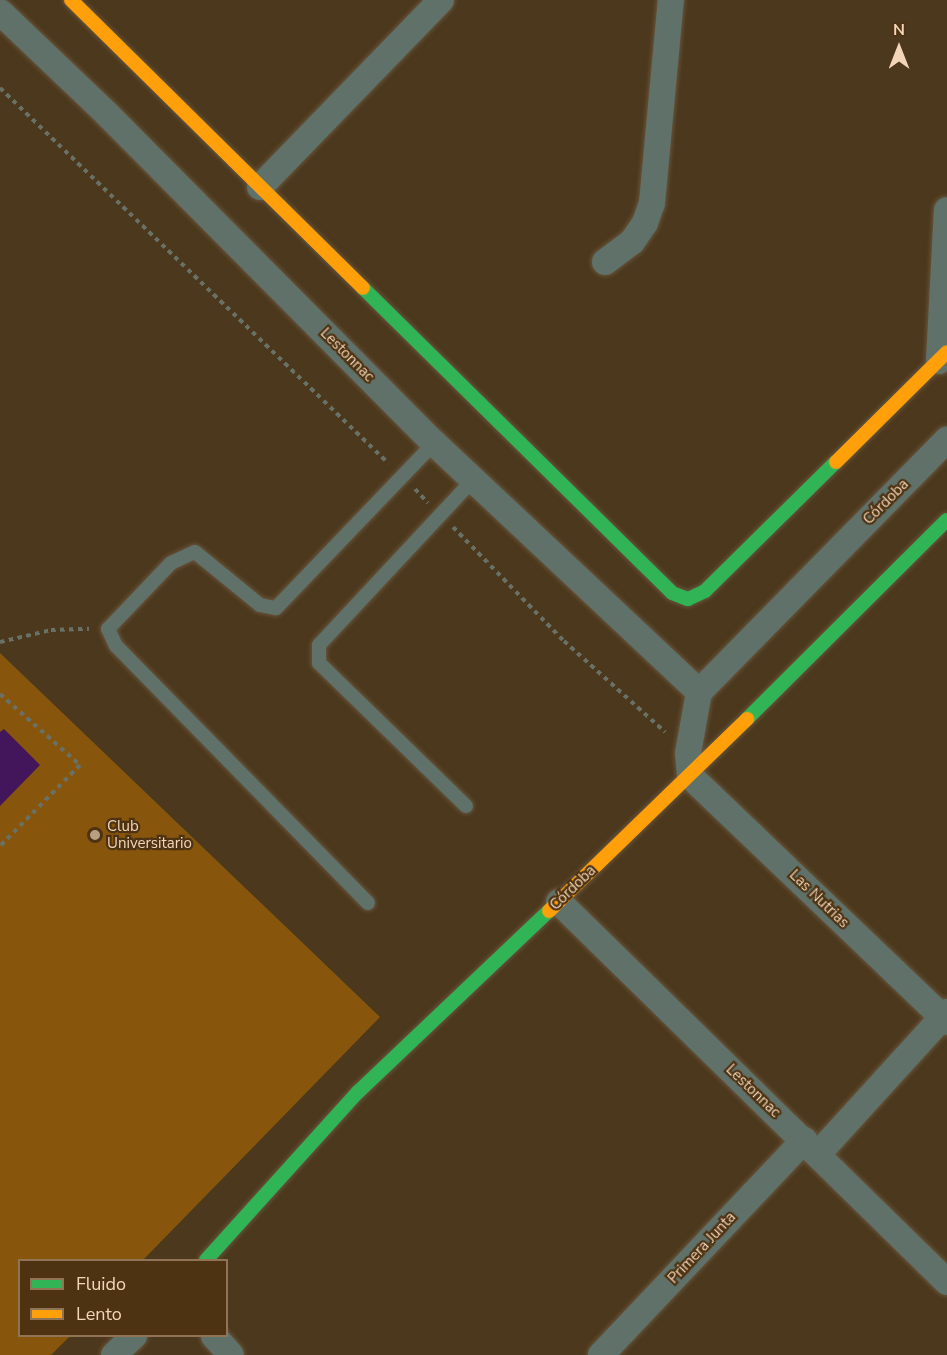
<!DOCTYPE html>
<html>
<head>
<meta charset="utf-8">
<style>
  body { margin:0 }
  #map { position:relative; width:947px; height:1355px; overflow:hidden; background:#4c381c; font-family:"Nunito Sans",sans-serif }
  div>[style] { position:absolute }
  .green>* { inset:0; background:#87550c }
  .water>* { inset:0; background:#43155b }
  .path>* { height:4px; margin-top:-2px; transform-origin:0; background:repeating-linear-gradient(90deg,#697167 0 4.5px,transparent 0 9px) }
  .roads { filter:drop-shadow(0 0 2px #66543c) drop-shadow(0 0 2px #66543c) }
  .lane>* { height:14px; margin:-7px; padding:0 7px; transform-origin:7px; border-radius:7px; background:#5f7169 }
  .street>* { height:26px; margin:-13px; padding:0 13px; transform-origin:13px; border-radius:13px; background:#5f7169 }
  .fast>* { height:14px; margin:-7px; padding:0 7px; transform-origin:7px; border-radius:7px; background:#30b455 }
  .slow>* { height:14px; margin:-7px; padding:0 7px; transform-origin:7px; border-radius:7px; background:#ff9f0a }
  .dots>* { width:16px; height:16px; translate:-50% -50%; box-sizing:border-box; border:3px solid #4e3313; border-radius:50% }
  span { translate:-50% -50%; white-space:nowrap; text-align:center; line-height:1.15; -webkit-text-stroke:4.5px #4e3313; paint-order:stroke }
  .street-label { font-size:15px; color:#f3d6b9 }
  .poi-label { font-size:15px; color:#f3d6b9 }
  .left { translate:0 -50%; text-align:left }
  .legend { position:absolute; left:18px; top:1259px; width:210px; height:78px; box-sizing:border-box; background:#4e3313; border:2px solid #907455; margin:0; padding:8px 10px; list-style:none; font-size:18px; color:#f3d6b9 }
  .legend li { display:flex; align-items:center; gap:12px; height:30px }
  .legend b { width:30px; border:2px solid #907455 }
  .north { position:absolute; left:869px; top:18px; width:60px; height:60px; -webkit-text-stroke:4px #4e3313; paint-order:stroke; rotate:0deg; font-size:16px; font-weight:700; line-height:24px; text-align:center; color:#f3d6b9 }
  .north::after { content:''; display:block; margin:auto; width:21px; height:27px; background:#f3d6b9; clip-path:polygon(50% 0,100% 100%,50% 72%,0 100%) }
</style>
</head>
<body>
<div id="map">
  <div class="green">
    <i style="clip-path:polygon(0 653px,380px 1017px,143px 1260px,20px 1260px,20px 1336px,70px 1336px,51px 1355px,0 1355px)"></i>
  </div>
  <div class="water">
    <i style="clip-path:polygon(4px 729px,40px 765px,0 806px,0 732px)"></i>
  </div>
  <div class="path">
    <i style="left:0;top:88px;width:540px;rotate:44.02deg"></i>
    <i style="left:415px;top:489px;width:19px;rotate:47deg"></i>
    <i style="left:453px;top:527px;width:159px;rotate:45.8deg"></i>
    <i style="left:564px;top:641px;width:136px;rotate:42deg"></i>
    <i style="left:0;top:642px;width:52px;rotate:-13.2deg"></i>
    <i style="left:51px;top:630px;width:38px;rotate:-2deg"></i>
    <i style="left:0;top:694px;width:107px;rotate:41.6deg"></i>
    <i style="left:80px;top:765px;width:114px;rotate:134.6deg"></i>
  </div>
  <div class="roads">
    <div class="lane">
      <i style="left:466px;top:806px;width:205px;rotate:-135.8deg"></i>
      <i style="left:319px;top:663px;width:18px;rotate:-90deg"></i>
      <i style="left:319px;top:645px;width:226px;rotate:-47deg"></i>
      <i style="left:368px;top:903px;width:360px;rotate:-134.4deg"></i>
      <i style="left:116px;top:646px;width:19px;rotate:-115deg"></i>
      <i style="left:108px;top:629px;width:91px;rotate:-46.3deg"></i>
      <i style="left:171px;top:563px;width:26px;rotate:-25deg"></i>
      <i style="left:195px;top:552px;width:84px;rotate:39.2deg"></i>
      <i style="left:260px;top:605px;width:16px;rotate:11deg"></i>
      <i style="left:276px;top:608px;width:228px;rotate:-46.2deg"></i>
    </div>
    <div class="street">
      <i style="left:0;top:12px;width:146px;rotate:43.6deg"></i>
      <i style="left:106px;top:113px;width:465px;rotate:45.2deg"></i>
      <i style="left:434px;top:443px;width:364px;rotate:43.2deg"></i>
      <i style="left:260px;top:187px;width:260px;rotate:-45.9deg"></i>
      <i style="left:605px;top:262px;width:34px;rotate:-37deg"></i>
      <i style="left:632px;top:242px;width:23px;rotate:-56deg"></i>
      <i style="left:645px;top:223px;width:21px;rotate:-71deg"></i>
      <i style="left:652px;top:203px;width:204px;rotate:-84.7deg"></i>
      <i style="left:939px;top:361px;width:151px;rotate:-87deg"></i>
      <i style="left:699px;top:692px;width:62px;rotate:100.2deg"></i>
      <i style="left:688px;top:753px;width:23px;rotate:85deg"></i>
      <i style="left:690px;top:776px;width:356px;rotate:43.7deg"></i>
      <i style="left:699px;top:692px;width:354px;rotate:-45.5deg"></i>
      <i style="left:559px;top:902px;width:543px;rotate:44.4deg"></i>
      <i style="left:818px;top:1154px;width:192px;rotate:-47.7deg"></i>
      <i style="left:214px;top:1336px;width:25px;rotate:48deg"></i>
      <i style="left:114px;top:1355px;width:28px;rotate:-44deg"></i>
      <i style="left:601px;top:1355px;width:296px;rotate:-46.6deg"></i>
    </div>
    <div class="fast">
      <i style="left:363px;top:288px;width:434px;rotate:44.6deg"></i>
      <i style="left:672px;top:593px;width:17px;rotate:21deg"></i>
      <i style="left:688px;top:599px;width:19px;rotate:-25deg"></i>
      <i style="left:705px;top:591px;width:184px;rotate:-44.6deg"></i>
      <i style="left:747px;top:719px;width:282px;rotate:-44.9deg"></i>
      <i style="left:206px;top:1260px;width:227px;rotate:-47.9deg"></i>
      <i style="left:358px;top:1092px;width:263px;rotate:-43.5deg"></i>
    </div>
    <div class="slow">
      <i style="left:71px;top:0;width:410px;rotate:44.6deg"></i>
      <i style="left:836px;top:462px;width:156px;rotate:-44.7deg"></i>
      <i style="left:549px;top:911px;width:276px;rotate:-44.1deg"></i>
    </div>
  </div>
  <div class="dots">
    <i style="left:95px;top:835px;background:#b99f82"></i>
  </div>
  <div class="street-label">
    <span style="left:347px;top:355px;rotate:45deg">Lestonnac</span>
    <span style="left:886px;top:502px;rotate:-45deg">Córdoba</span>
    <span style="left:573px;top:888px;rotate:-44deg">Córdoba</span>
    <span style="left:819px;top:899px;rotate:44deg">Las Nutrias</span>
    <span style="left:753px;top:1091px;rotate:44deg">Lestonnac</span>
    <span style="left:702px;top:1248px;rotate:-47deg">Primera Junta</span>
  </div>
  <div class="poi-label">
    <span class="left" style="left:107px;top:835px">Club<br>Universitario</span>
  </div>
  <ul class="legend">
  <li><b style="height:8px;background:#30b455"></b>Fluido</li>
  <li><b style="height:8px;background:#ff9f0a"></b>Lento</li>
  </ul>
  <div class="north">N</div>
</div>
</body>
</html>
